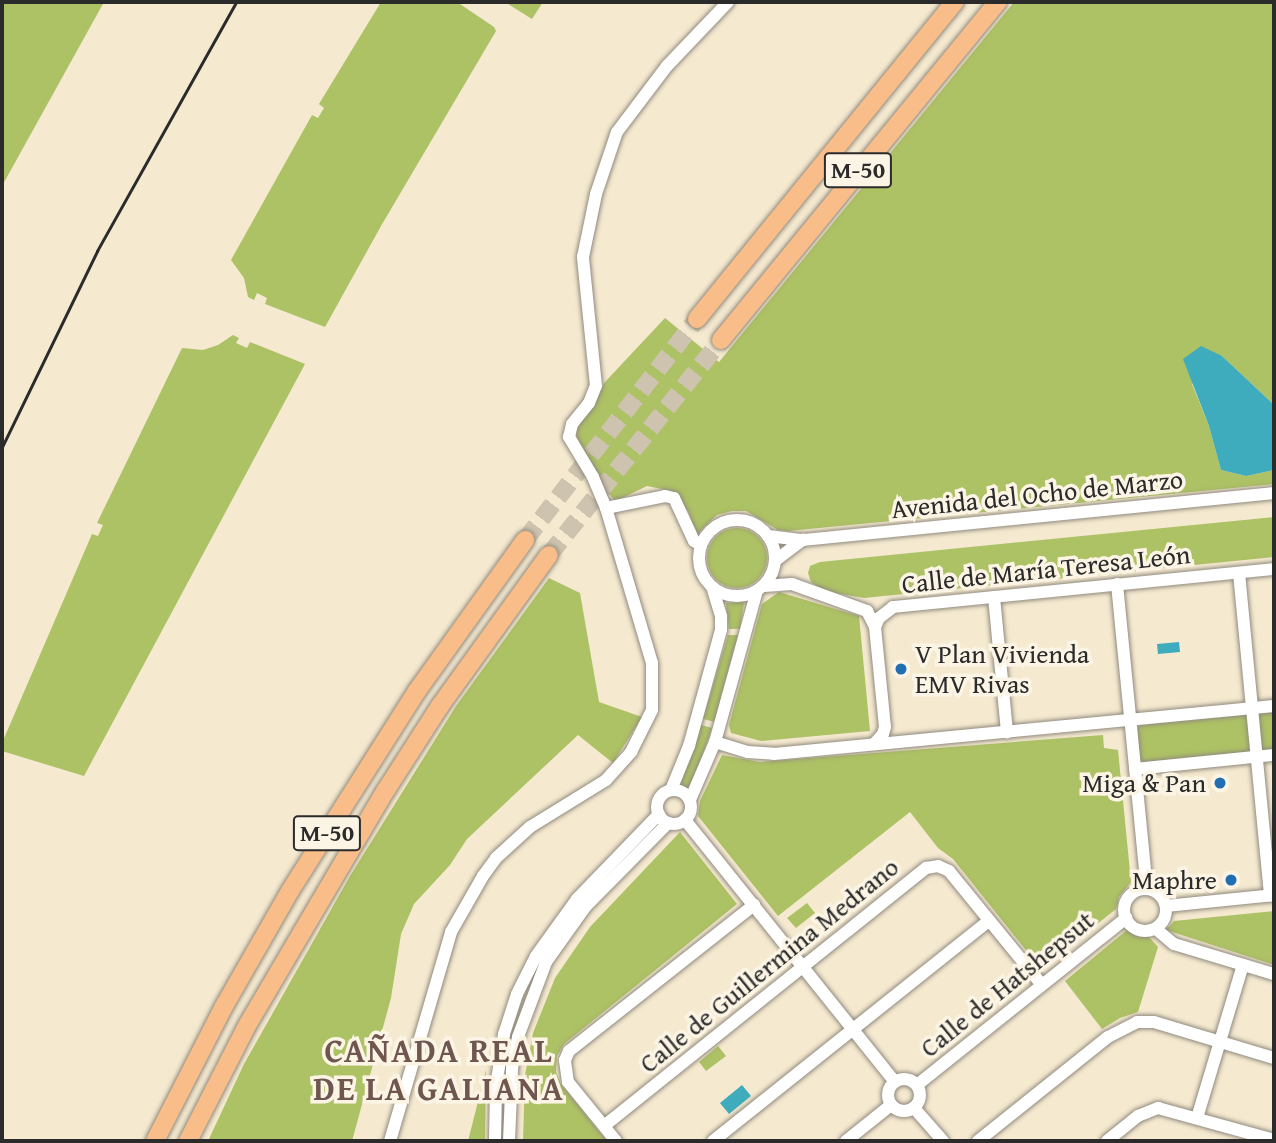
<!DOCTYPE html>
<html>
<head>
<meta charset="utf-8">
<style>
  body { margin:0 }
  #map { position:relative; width:1276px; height:1143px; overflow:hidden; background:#f5e9d0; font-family:"Gentium Book Plus",serif }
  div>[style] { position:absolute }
  .green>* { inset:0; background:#adc165 }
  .round { border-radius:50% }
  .water>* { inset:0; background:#3eacbc }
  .highway-tunnel>* { height:18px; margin-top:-9px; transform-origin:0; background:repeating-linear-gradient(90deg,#cdc3af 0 18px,transparent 0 27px) }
  .roads { filter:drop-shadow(0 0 2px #908a7e) drop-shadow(0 0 2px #908a7e) }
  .minor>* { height:12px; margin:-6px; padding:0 6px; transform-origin:6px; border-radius:6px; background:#fff }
  .minor>.ring { margin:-6px; padding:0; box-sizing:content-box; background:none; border:12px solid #fff; border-radius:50% }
  .highway>* { height:18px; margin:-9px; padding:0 9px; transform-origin:9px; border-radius:9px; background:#f8bd89 }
  .rail>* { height:2.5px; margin:-1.25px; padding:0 1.25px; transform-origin:1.25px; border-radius:1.25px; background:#2b2b2b }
  .dots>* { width:19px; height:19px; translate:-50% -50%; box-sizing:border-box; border:4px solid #fcf5e5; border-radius:50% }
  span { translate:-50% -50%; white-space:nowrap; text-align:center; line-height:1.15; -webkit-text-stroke:7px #fcf5e5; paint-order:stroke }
  .shield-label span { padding:2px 5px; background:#fcf5e5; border:2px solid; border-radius:5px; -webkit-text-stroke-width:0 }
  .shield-label { font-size:24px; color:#2b2b2b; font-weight:700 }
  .street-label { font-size:26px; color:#2b2b2b }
  .poi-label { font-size:26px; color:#2b2b2b }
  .left { translate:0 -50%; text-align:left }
  .right { translate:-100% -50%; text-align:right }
  .district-label { font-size:33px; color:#6f5750; font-weight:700; letter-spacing:2px }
  .frame { position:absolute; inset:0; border:4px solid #2b2b2b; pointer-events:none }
</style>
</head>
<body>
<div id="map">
  <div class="green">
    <i style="clip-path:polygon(2px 2px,104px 2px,2px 186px)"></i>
    <i style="clip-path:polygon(381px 2px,457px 2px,494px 27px,496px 31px,381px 226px,325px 327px,265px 304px,267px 298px,257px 293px,254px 300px,248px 297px,244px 278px,231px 260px,312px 115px,318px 118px,324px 108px,319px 104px)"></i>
    <i style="clip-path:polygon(505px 2px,543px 2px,532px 19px)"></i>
    <i style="clip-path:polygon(1014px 2px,1274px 2px,1274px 405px,1222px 356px,1192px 384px,1209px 426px,1221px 470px,1246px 476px,1274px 470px,1274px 484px,788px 531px,778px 530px,746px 511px,732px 511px,717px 515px,696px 535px,689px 513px,679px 497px,672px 491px,647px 486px,616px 501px,607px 492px,577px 441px,576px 431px,605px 382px,665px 318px,719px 362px)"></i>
    <i style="clip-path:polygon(233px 335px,239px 338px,236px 343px,247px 348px,250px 342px,305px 364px,84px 776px,2px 751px,2px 743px,92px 534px,98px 536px,103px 525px,97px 523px,182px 348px,203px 350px,218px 345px)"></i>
    <i style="clip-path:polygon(1274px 517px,1274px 557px,864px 598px,824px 591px,811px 582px,808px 573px,810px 566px,820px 562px)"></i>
    <i class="round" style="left:707px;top:528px;width:60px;height:60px"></i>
    <i style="clip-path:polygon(549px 578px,580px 593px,599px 702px,642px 717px,613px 763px,578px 735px,467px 839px,450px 865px,414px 904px,401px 934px,391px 998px,352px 1141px,208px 1141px,244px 1064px,350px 876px,456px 706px)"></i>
    <i style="clip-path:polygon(779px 592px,859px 616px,870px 731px,761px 741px,731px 733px,729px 725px,762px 604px)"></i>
    <i style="clip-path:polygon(744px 602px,740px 629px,729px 629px,726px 603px)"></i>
    <i style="clip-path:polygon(728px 635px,739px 635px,715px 722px,703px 719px)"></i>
    <i style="clip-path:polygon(1274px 712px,1274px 749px,1144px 762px,1139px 759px,1137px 729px,1141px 725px)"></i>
    <i style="clip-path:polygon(701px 725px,712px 728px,690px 791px,680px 786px)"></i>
    <i style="clip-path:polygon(1103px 735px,1104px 748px,1118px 750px,1131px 882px,1119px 897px,1116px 909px,1041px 969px,953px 859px,938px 848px,910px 812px,778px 916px,698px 816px,700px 801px,722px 755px,760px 762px)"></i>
    <i style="clip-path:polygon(680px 832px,737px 904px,564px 1044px,557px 1056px,556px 1072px,561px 1084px,607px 1141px,523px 1141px,525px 1075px,533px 1033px,555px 978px,590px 927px)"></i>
    <i style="clip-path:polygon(807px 903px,815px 913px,796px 928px,787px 918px)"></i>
    <i style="clip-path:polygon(1274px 911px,1274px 965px,1166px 930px,1174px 921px)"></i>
    <i style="clip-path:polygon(1127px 930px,1149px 937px,1158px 947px,1138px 1012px,1120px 1018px,1102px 1029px,1065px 981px)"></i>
    <i style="clip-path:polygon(718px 1046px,726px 1056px,706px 1071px,699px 1062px)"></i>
    <i style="clip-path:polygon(486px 1070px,485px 1141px,462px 1141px,468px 1141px)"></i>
  </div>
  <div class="water">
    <i style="clip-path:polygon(1201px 346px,1222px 356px,1274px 405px,1274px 470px,1246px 476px,1221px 470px,1209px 426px,1183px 359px)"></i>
    <i style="clip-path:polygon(1179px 642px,1180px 652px,1158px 654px,1157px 644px)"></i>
    <i style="clip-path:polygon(742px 1085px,751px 1096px,729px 1114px,720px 1103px)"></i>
  </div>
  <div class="highway-tunnel">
    <i style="left:525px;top:540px;width:280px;rotate:-52.1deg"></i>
    <i style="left:549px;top:555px;width:275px;rotate:-51.3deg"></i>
  </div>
  <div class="roads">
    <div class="minor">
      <i style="left:606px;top:508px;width:60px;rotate:-11.5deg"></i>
      <i style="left:665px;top:496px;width:9px;rotate:13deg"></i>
      <i style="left:674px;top:498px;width:47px;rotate:65.1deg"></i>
      <i style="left:694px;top:541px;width:8px;rotate:30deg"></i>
      <i class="ring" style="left:699px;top:520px;width:64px;height:64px"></i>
      <i style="left:768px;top:536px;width:35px;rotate:7deg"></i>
      <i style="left:803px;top:540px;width:473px;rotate:-5.7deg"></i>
      <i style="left:776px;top:560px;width:34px;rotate:-37deg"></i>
      <i style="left:1239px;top:573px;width:324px;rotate:84.5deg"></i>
      <i style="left:1117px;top:584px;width:306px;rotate:84.4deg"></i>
      <i style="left:764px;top:586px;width:28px;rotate:-4deg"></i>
      <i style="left:792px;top:584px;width:80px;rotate:19.8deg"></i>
      <i style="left:867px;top:611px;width:18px;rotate:63deg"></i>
      <i style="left:875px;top:627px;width:100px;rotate:84.3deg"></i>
      <i style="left:885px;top:727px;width:7px;rotate:106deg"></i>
      <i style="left:883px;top:734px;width:13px;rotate:132deg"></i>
      <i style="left:994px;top:597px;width:136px;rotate:84.5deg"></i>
      <i style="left:875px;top:627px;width:10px;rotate:-66deg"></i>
      <i style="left:879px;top:618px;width:18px;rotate:-38deg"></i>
      <i style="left:893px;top:607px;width:383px;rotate:-5.7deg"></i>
      <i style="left:715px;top:742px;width:34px;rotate:17deg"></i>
      <i style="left:748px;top:752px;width:26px;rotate:4deg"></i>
      <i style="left:774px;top:754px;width:502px;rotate:-5.48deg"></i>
      <i style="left:1135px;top:769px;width:140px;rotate:-5.8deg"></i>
      <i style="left:671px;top:790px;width:48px;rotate:-67.8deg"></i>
      <i style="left:689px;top:746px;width:120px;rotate:-74.6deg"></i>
      <i style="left:721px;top:630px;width:14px;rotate:-90deg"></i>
      <i style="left:721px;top:616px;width:30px;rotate:-107deg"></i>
      <i class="ring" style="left:657px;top:790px;width:22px;height:22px"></i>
      <i style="left:690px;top:800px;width:63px;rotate:-66.7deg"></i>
      <i style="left:715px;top:742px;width:157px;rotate:-74.5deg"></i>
      <i style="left:685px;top:820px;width:334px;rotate:51.3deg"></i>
      <i class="ring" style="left:1124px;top:889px;width:30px;height:30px"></i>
      <i style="left:1166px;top:906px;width:109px;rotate:-5.8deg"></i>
      <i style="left:1156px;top:929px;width:23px;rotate:40deg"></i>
      <i style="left:1174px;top:944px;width:104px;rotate:16.7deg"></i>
      <i class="ring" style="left:888px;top:1079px;width:20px;height:20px"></i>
      <i style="left:917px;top:1085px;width:268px;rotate:-38.6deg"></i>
      <i style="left:914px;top:1108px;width:44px;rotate:48.7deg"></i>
      <i style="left:1197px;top:1118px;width:160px;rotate:-73.3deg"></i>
      <i style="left:604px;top:1126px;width:413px;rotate:-38.7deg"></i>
      <i style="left:926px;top:868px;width:12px;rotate:-9deg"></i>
      <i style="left:938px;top:866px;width:12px;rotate:24deg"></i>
      <i style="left:949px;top:871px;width:147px;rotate:50.8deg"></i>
      <i style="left:390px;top:1141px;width:218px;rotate:-73.7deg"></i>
      <i style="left:451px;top:932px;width:64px;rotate:-60.3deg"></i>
      <i style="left:483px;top:876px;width:22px;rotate:-54deg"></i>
      <i style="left:496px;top:858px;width:46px;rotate:-42.4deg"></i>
      <i style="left:530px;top:827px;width:89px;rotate:-31.7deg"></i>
      <i style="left:606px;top:780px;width:38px;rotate:-48deg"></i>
      <i style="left:631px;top:752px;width:47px;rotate:-63.4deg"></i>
      <i style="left:652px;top:710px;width:47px;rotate:-90deg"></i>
      <i style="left:652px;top:663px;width:162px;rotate:-106.5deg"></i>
      <i style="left:606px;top:508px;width:34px;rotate:-113deg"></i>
      <i style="left:593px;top:477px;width:47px;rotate:-121deg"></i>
      <i style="left:569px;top:437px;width:13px;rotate:-77deg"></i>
      <i style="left:572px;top:424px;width:27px;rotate:-51deg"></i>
      <i style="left:589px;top:403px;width:18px;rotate:-68deg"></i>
      <i style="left:596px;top:386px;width:130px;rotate:-95.8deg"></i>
      <i style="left:583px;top:257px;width:64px;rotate:-78.3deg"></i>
      <i style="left:596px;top:194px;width:65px;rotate:-71.3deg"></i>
      <i style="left:617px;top:132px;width:83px;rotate:-52.9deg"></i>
      <i style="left:667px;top:66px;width:88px;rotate:-46.4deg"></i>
      <i style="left:495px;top:1141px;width:54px;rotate:-88.9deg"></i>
      <i style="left:496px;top:1087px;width:54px;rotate:-81.4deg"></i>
      <i style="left:504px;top:1034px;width:42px;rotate:-72deg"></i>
      <i style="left:517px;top:994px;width:42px;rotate:-63.4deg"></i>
      <i style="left:536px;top:956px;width:70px;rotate:-54.3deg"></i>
      <i style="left:577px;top:899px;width:118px;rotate:-46deg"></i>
      <i style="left:509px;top:1141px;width:73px;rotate:-87.6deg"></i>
      <i style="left:512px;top:1068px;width:32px;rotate:-79deg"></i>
      <i style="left:518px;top:1037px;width:80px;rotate:-69.5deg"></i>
      <i style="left:546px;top:962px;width:69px;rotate:-54.5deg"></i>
      <i style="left:586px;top:906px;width:117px;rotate:-45.3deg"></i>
      <i style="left:616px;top:1141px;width:76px;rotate:-129.1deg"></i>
      <i style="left:568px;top:1082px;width:22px;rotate:-98deg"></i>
      <i style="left:565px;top:1060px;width:10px;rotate:-66deg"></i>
      <i style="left:569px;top:1051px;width:236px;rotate:-38.3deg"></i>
      <i style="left:713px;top:1141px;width:353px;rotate:-38.6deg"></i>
      <i style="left:846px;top:1141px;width:58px;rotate:-38.7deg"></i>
      <i style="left:978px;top:1141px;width:166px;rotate:-38.7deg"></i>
      <i style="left:1108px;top:1037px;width:33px;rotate:-27deg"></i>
      <i style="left:1137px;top:1022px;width:17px"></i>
      <i style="left:1154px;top:1022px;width:125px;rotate:16.7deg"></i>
      <i style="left:1107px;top:1141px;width:40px;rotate:-39deg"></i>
      <i style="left:1138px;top:1116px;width:22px;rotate:-22deg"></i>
      <i style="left:1158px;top:1108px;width:120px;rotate:15.4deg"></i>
    </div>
    <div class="highway">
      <i style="left:697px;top:319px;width:409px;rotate:-50.9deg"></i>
      <i style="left:721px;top:340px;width:437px;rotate:-50.7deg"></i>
      <i style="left:155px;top:1141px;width:149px;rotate:-62.9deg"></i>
      <i style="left:223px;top:1008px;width:135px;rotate:-60.2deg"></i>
      <i style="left:290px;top:891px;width:237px;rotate:-57.6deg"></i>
      <i style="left:417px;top:691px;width:186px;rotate:-54.4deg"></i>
      <i style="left:188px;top:1141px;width:131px;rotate:-62.9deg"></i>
      <i style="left:248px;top:1024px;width:272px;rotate:-59.5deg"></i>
      <i style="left:386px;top:790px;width:100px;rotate:-57.3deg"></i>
      <i style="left:440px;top:706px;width:186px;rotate:-54.2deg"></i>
    </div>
  </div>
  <div class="rail">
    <i style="left:2px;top:447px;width:218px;rotate:-64.1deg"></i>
    <i style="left:97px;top:251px;width:285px;rotate:-60.8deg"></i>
  </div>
  <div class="dots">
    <i style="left:901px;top:669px;background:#1f6fb2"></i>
    <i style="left:1220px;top:783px;background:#1f6fb2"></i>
    <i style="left:1231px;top:880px;background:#1f6fb2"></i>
  </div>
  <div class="shield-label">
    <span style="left:858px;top:170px">M-50</span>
    <span style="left:327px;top:833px">M-50</span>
  </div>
  <div class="street-label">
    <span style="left:1037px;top:494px;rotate:-6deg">Avenida del Ocho de Marzo</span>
    <span style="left:1046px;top:569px;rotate:-6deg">Calle de María Teresa León</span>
    <span style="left:769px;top:965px;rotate:-39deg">Calle de Guillermina Medrano</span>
    <span style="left:1007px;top:984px;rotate:-39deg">Calle de Hatshepsut</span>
  </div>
  <div class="poi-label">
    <span class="left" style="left:915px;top:669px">V Plan Vivienda<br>EMV Rivas</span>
    <span class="right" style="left:1206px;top:783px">Miga &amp; Pan</span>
    <span class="right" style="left:1217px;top:880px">Maphre</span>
  </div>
  <div class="district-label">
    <span style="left:439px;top:1070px">CAÑADA REAL<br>DE LA GALIANA</span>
  </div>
  <div class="frame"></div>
</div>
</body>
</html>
